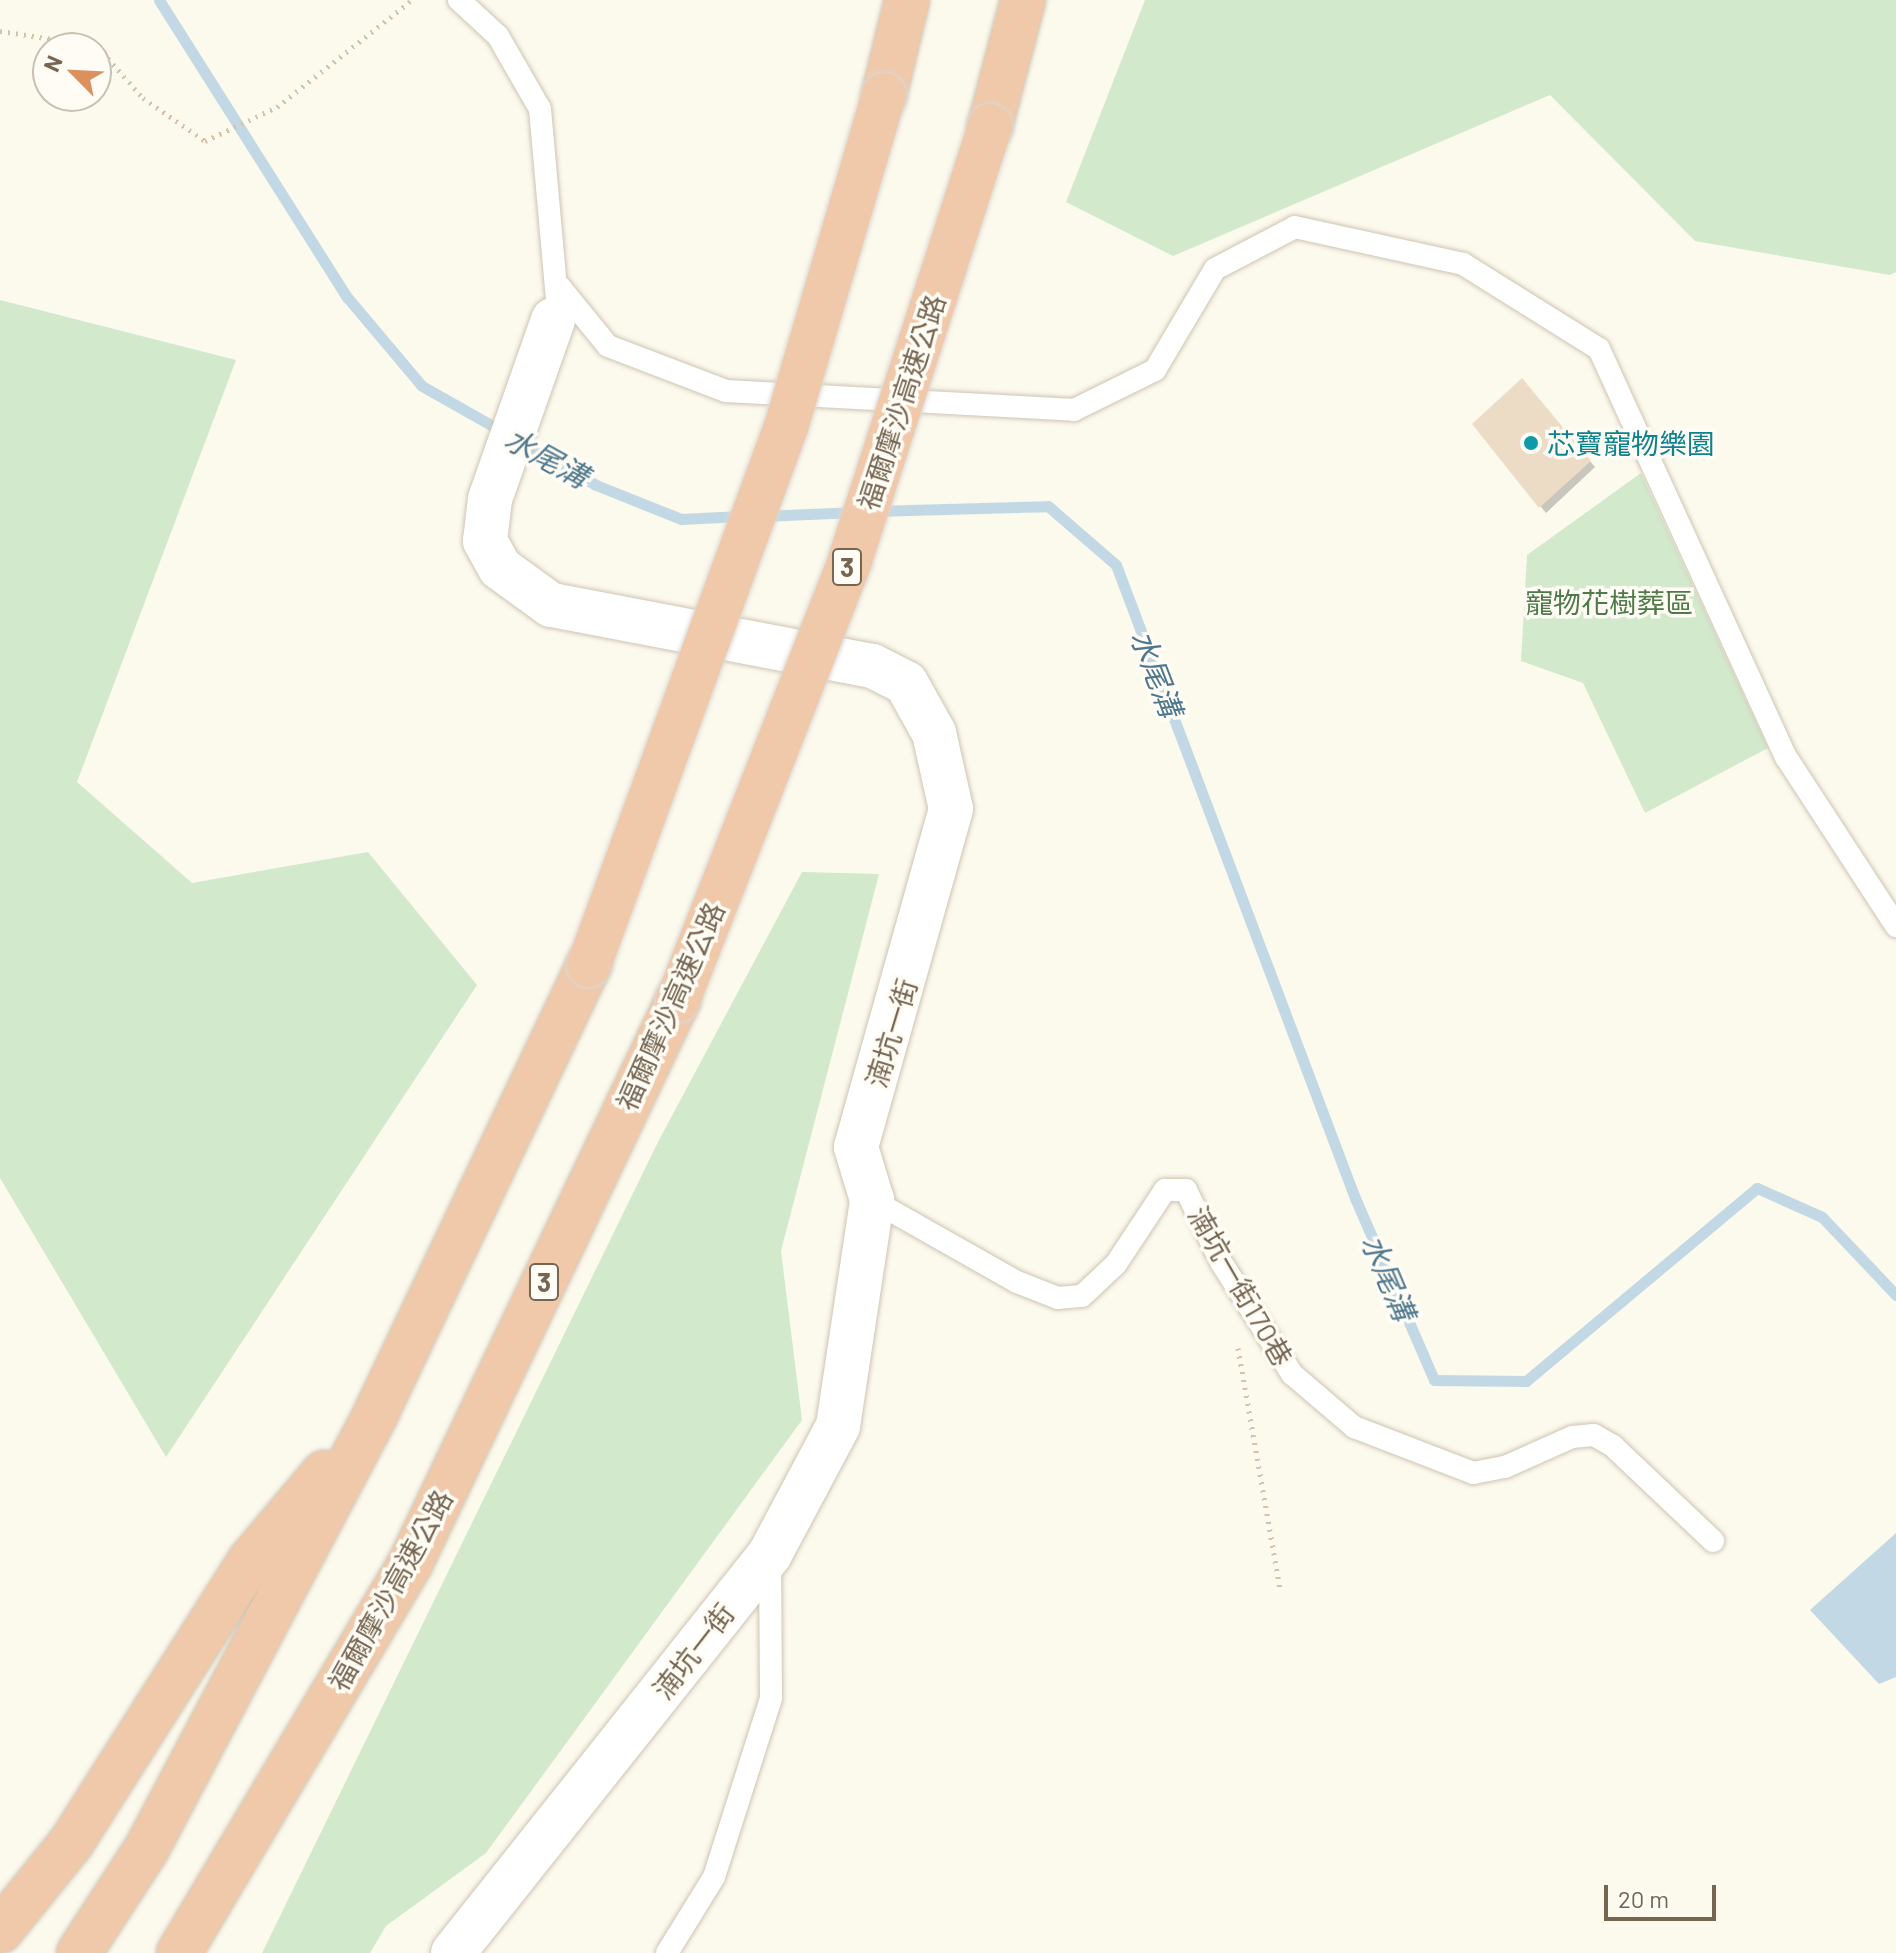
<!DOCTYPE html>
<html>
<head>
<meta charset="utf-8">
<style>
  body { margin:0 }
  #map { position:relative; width:1896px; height:1953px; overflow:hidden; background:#fcf9ed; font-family:Barlow,"Noto Sans TC",sans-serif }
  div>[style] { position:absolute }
  .green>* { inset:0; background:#d2e9cc }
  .water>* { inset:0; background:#c2d9e5 }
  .shadow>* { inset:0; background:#0003 }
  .stream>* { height:11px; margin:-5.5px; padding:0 5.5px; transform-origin:5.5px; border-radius:5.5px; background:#c2d9e5 }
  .building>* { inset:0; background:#eddcc5 }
  .path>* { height:5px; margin-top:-2.5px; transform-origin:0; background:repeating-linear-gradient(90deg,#d5c2a9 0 2px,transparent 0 8px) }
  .roads { filter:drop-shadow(0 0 2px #cec4b3) drop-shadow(0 0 2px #cec4b3) }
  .service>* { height:22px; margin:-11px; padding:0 11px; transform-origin:11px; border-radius:11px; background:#fff }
  .minor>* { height:44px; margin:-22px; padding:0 22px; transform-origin:22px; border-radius:22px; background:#fff }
  .motorway>* { height:44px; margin:-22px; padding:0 22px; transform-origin:22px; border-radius:22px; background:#f0c9aa }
  .bridges { filter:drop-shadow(0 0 2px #dbd7d2) drop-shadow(0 0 2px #dbd7d2) }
  .motorway-bridge>* { height:44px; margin:-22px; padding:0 22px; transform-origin:22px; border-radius:22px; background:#f0c9aa }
  .dots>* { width:22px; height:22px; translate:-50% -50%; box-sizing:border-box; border:4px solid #fefcf4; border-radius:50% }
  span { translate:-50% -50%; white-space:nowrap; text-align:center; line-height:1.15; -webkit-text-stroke:7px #fefcf4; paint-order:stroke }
  .shield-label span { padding:2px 6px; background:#fefcf4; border:2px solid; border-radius:6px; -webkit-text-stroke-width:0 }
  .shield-label { font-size:26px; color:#766551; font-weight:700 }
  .street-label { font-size:28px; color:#766551 }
  .culture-label { font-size:28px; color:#0d838f }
  .left { translate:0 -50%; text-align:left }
  .park-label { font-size:28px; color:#4e7b49 }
  .water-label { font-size:30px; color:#4f788e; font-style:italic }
  .north { position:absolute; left:32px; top:32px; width:80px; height:80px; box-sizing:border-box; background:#fefcf4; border:2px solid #c8c0b3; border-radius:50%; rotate:294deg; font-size:22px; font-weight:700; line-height:32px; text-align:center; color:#766551 }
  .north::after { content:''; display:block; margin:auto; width:28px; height:36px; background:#db905d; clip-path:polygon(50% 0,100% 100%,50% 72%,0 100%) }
  .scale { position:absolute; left:1604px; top:1885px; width:112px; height:36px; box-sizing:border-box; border:4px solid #766551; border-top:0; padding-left:10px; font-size:24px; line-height:28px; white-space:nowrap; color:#766551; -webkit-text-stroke:6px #fefcf4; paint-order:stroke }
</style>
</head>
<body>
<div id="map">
  <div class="green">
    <i style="clip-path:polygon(1145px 0,1896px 0,1896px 272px,1890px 275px,1695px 241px,1550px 95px,1173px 256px,1066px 202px)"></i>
    <i style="clip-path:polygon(0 300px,236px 360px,77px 782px,192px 883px,368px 852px,477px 985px,166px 1457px,0 1178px)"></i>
    <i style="clip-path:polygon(1641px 473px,1768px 748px,1645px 813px,1583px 683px,1521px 661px,1527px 555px)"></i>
    <i style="clip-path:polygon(802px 872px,879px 874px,781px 1251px,802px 1420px,486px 1853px,386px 1926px,370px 1953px,262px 1953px,658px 1142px)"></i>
  </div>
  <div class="water">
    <i style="clip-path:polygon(1896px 1533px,1896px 1677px,1879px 1684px,1810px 1610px)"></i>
  </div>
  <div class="shadow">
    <i style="clip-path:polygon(1527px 386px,1595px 467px,1546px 513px,1474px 424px)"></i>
  </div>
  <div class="stream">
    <i style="left:159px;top:0;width:352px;rotate:57.7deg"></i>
    <i style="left:347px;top:297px;width:116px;rotate:49.9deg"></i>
    <i style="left:422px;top:386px;width:95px;rotate:29.5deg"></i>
    <i style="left:520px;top:442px;width:87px;rotate:29.5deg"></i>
    <i style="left:596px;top:485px;width:92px;rotate:21.8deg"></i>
    <i style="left:681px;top:519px;width:60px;rotate:-2.9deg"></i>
    <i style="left:874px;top:511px;width:174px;rotate:-1.6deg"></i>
    <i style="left:1048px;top:506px;width:90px;rotate:40.9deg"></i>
    <i style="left:1116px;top:565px;width:677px;rotate:69.32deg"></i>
    <i style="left:1355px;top:1198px;width:198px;rotate:66.5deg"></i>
    <i style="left:1434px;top:1380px;width:92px;rotate:0.6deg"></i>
    <i style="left:1526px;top:1381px;width:301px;rotate:-39.9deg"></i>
    <i style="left:1757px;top:1188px;width:71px;rotate:24deg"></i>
    <i style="left:1822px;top:1217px;width:108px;rotate:46.5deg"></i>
    <i style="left:762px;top:516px;width:95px;rotate:-2.4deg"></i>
  </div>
  <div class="building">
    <i style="clip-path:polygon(1522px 378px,1591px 461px,1539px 508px,1472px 424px)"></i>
  </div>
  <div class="path">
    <i style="left:0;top:31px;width:98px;rotate:8.8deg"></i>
    <i style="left:97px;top:46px;width:69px;rotate:48.5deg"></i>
    <i style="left:143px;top:98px;width:75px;rotate:34.7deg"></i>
    <i style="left:205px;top:141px;width:80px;rotate:-25.3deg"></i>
    <i style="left:277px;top:107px;width:172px;rotate:-38.4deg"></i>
    <i style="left:1238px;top:1348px;width:244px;rotate:80.1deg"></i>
  </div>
  <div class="roads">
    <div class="service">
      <i style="left:459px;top:0;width:53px;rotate:42.7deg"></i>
      <i style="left:498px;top:36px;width:84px;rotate:60.1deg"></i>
      <i style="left:540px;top:109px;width:191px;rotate:84.9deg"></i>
      <i style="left:559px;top:286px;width:77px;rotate:50.8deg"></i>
      <i style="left:608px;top:346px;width:126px;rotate:20.9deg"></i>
      <i style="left:726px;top:391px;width:349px;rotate:3.1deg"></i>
      <i style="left:1074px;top:410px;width:90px;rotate:-26.3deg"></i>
      <i style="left:1155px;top:370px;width:117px;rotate:-59.3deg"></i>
      <i style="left:1215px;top:269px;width:90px;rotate:-27.7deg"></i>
      <i style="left:1295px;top:227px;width:172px;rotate:12.4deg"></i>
      <i style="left:1463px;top:264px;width:160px;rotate:32deg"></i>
      <i style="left:1599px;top:349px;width:449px;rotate:65.4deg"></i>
      <i style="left:1786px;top:757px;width:202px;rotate:56.9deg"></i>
      <i style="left:872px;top:1200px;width:167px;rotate:29.5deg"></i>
      <i style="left:1017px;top:1282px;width:44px;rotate:21.3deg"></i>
      <i style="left:1058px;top:1298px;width:24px;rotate:-5deg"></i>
      <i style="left:1082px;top:1296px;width:47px;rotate:-43.3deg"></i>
      <i style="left:1116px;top:1264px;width:89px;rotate:-56.5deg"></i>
      <i style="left:1165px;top:1190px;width:21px"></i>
      <i style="left:1186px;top:1190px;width:80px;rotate:64.1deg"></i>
      <i style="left:1221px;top:1262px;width:133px;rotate:57.6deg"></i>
      <i style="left:1292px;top:1374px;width:82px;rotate:40.5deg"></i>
      <i style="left:1354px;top:1427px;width:128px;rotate:21.1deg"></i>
      <i style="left:1473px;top:1473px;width:33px;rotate:-11deg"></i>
      <i style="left:1505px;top:1467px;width:73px;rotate:-24.1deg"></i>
      <i style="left:1572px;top:1437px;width:22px;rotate:-5deg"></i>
      <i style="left:1594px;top:1435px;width:22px;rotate:30deg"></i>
      <i style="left:1613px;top:1446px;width:138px;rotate:43.5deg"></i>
      <i style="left:667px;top:1953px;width:89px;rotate:-58.3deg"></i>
      <i style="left:714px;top:1877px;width:188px;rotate:-72.3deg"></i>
      <i style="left:771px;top:1698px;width:139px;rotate:-90.4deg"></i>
    </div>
    <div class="minor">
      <i style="left:453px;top:1953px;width:510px;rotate:-51.53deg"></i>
      <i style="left:770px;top:1554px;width:145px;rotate:-62deg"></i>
      <i style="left:838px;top:1426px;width:229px;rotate:-81.4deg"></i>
      <i style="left:872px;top:1200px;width:55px;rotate:-106.8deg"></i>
      <i style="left:856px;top:1147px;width:351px;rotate:-74.3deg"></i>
      <i style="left:951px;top:809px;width:78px;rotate:-102.6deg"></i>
      <i style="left:934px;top:733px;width:57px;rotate:-119.2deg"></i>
      <i style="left:906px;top:683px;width:38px;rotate:-153deg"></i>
      <i style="left:872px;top:666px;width:327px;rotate:-169.2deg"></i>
      <i style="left:551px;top:605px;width:63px;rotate:-144deg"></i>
      <i style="left:500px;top:568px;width:31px;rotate:-119deg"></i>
      <i style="left:485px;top:541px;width:42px;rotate:-83.2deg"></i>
      <i style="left:490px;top:499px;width:190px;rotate:-70.6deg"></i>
    </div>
    <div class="motorway">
      <i style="left:884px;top:95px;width:98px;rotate:-76.4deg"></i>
      <i style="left:990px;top:126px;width:130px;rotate:-75.3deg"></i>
      <i style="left:0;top:1931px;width:113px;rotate:-51.1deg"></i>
      <i style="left:71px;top:1843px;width:334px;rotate:-57.6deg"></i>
      <i style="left:250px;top:1561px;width:115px;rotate:-49.9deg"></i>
      <i style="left:79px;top:1953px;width:123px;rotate:-57deg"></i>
      <i style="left:146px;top:1850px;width:496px;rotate:-62.2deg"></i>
      <i style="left:377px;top:1411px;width:494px;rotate:-64.6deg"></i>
      <i style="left:179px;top:1953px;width:452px;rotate:-59.3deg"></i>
      <i style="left:410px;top:1564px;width:624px;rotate:-64.58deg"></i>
    </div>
  </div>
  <div class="bridges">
    <div class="motorway-bridge">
      <i style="left:589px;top:965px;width:576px;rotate:-69.9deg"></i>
      <i style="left:787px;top:424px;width:343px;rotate:-73.6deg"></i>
      <i style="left:678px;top:1000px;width:472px;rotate:-68.6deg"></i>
      <i style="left:850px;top:560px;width:456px;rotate:-72.1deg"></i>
    </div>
  </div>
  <div class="dots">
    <i style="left:1531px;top:443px;background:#0f9aa8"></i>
  </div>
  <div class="shield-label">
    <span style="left:847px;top:567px">3</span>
    <span style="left:544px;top:1282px">3</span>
  </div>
  <div class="street-label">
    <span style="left:901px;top:402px;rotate:-72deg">福爾摩沙高速公路</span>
    <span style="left:670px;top:1006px;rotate:-66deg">福爾摩沙高速公路</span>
    <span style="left:891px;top:1033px;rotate:-73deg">湳坑一街</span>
    <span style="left:1241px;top:1286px;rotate:60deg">湳坑一街170巷</span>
    <span style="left:390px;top:1590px;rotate:-61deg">福爾摩沙高速公路</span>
    <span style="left:693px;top:1651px;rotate:-52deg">湳坑一街</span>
  </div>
  <div class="culture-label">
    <span class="left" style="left:1547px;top:443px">芯寶寵物樂園</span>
  </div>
  <div class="park-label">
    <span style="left:1609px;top:602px">寵物花樹葬區</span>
  </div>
  <div class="water-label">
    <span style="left:547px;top:457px;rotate:29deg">水尾溝</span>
    <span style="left:1157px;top:673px;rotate:69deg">水尾溝</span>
    <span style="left:1389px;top:1277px;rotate:67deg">水尾溝</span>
  </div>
  <div class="north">N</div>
  <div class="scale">20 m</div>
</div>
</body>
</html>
